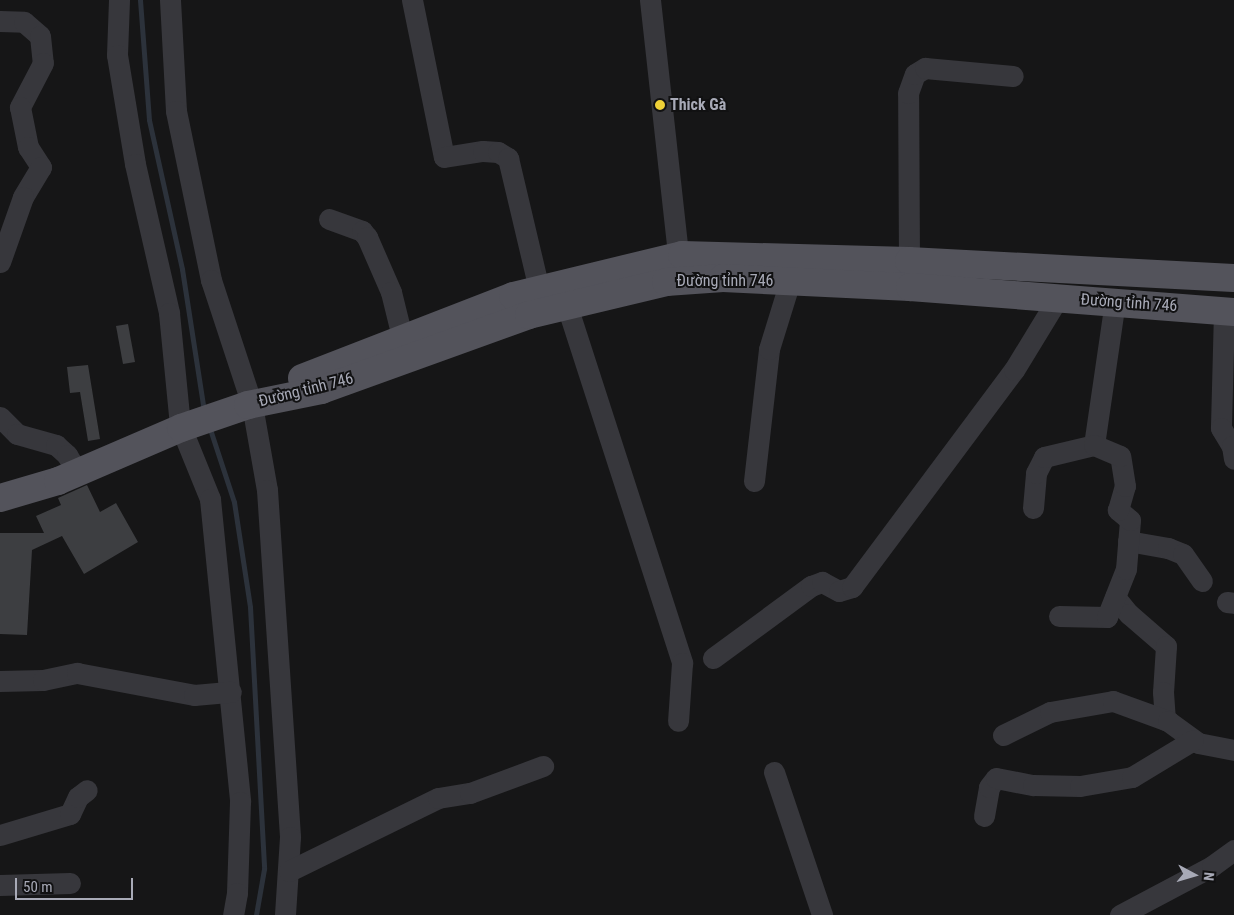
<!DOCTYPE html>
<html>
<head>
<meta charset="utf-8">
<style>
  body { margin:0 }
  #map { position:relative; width:1234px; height:915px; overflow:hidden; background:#161617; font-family:"Roboto Condensed",sans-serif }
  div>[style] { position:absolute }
  .stream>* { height:5px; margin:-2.5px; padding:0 2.5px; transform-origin:2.5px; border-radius:2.5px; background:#2c323b }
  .building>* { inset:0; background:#3d3e41 }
  .minor>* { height:21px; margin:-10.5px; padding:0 10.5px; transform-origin:10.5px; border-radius:10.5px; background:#37373c }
  .major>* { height:28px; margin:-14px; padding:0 14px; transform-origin:14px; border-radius:14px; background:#53535b }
  .dots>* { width:14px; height:14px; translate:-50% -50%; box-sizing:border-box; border:2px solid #111112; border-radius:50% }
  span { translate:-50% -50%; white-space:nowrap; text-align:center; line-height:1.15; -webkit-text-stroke:4px #111112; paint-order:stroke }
  .poi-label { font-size:16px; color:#a8aab7; font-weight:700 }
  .left { translate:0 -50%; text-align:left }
  .street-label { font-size:16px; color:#a8aab7 }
  .north { position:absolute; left:1169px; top:850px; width:50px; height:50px; -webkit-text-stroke:4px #111112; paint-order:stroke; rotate:96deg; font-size:14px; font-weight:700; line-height:20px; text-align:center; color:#a8aab7 }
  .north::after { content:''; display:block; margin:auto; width:18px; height:22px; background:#a8aab7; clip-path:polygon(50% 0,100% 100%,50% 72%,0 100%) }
  .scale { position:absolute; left:15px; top:878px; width:118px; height:22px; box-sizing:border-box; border:2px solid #a8aab7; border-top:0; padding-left:6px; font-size:15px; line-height:18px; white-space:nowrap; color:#a8aab7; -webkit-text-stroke:4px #111112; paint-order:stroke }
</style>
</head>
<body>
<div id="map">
  <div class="stream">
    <i style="left:140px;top:0;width:120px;rotate:85.7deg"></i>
    <i style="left:149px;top:120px;width:153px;rotate:77.5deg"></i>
    <i style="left:182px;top:269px;width:144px;rotate:81.2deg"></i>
    <i style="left:209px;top:426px;width:80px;rotate:71.8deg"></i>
    <i style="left:234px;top:502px;width:106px;rotate:81.3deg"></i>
    <i style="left:250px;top:607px;width:262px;rotate:86.9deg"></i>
    <i style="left:264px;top:869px;width:47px;rotate:99.9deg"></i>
  </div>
  <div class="building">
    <i style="clip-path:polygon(128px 324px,135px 362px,123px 364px,116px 326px)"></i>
    <i style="clip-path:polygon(88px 365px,100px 439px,88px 441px,80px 392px,70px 393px,67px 367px)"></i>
    <i style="clip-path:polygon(87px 485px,100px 512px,116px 503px,138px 542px,84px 574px,62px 536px,32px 550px,27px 635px,0 634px,0 533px,44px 533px,36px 516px,61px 505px,58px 498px)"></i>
  </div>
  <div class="minor">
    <i style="left:119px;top:0;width:55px;rotate:92.1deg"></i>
    <i style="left:117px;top:55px;width:110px;rotate:80.6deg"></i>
    <i style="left:135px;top:164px;width:153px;rotate:77.1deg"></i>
    <i style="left:169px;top:313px;width:113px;rotate:84.4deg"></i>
    <i style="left:180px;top:425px;width:80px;rotate:67.9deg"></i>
    <i style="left:210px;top:499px;width:304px;rotate:84.3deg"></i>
    <i style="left:240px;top:802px;width:91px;rotate:91.9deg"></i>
    <i style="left:237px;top:893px;width:22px;rotate:100deg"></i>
    <i style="left:170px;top:0;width:111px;rotate:86.9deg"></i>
    <i style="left:176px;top:111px;width:173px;rotate:78.3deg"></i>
    <i style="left:211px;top:280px;width:132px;rotate:71.8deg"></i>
    <i style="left:252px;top:405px;width:86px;rotate:80deg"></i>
    <i style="left:267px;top:490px;width:348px;rotate:86.2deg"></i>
    <i style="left:290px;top:837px;width:78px;rotate:93.7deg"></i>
    <i style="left:412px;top:0;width:160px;rotate:78.5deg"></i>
    <i style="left:444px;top:157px;width:39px;rotate:-9deg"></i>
    <i style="left:483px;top:151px;width:15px;rotate:4deg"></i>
    <i style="left:498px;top:152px;width:12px;rotate:31deg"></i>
    <i style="left:508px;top:158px;width:135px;rotate:76.7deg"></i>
    <i style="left:650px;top:0;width:272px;rotate:83.7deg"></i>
    <i style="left:0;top:21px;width:24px;rotate:2deg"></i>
    <i style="left:24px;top:22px;width:21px;rotate:41deg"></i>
    <i style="left:40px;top:36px;width:27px;rotate:84deg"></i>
    <i style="left:43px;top:63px;width:50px;rotate:117.6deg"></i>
    <i style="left:20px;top:107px;width:41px;rotate:78.7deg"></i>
    <i style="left:28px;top:147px;width:24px;rotate:57deg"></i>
    <i style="left:41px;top:167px;width:35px;rotate:121deg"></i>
    <i style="left:23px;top:197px;width:69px;rotate:109.5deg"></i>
    <i style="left:329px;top:219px;width:35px;rotate:20deg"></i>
    <i style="left:362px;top:231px;width:8px;rotate:50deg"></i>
    <i style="left:367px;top:237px;width:60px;rotate:66.4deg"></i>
    <i style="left:391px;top:292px;width:50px;rotate:76.2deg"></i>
    <i style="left:909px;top:261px;width:168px;rotate:-90.3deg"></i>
    <i style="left:908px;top:93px;width:20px;rotate:-70deg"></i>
    <i style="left:915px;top:74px;width:12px;rotate:-31deg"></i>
    <i style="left:925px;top:68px;width:88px;rotate:5.2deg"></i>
    <i style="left:567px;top:306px;width:375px;rotate:72.1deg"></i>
    <i style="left:682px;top:663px;width:58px;rotate:93.9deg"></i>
    <i style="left:1224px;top:311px;width:117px;rotate:91.5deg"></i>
    <i style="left:1221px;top:428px;width:21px;rotate:59deg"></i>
    <i style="left:1232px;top:446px;width:13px;rotate:81deg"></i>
    <i style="left:0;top:417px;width:24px;rotate:45deg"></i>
    <i style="left:17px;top:434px;width:41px;rotate:15.8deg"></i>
    <i style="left:56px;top:445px;width:15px;rotate:42deg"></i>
    <i style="left:67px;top:455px;width:21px;rotate:59deg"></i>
    <i style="left:754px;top:481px;width:133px;rotate:-83.5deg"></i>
    <i style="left:769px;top:349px;width:71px;rotate:-72.8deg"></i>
    <i style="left:1033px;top:508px;width:35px;rotate:-85deg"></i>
    <i style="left:1036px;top:473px;width:18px;rotate:-63deg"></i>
    <i style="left:1044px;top:457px;width:51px;rotate:-13.5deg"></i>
    <i style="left:1094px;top:445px;width:146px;rotate:-81.7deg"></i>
    <i style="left:1128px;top:541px;width:41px;rotate:9.9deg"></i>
    <i style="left:1168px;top:548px;width:16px;rotate:22deg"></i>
    <i style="left:1183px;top:554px;width:33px;rotate:55deg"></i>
    <i style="left:1115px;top:597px;width:22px;rotate:51deg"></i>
    <i style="left:1129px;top:614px;width:49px;rotate:40.9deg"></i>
    <i style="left:1166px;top:646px;width:46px;rotate:93.7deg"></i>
    <i style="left:1163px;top:692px;width:28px;rotate:86deg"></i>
    <i style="left:1227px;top:602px;width:7px;rotate:8deg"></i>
    <i style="left:1059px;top:616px;width:48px;rotate:1.2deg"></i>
    <i style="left:1107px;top:617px;width:52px;rotate:-68.4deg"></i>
    <i style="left:1126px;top:569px;width:49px;rotate:-85.3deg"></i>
    <i style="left:1130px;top:520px;width:16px;rotate:-140deg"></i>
    <i style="left:1118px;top:510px;width:25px;rotate:-74deg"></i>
    <i style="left:1125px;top:486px;width:30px;rotate:-99deg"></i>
    <i style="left:1120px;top:456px;width:28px;rotate:-157deg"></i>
    <i style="left:713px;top:658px;width:122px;rotate:-36.3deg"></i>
    <i style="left:811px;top:586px;width:12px;rotate:-20deg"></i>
    <i style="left:822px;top:582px;width:19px;rotate:28deg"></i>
    <i style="left:839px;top:591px;width:14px;rotate:-17deg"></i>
    <i style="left:852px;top:587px;width:271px;rotate:-53.3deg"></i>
    <i style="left:1014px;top:370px;width:84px;rotate:-58.6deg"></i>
    <i style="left:0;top:681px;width:43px;rotate:-1.3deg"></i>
    <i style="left:43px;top:680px;width:35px;rotate:-12deg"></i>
    <i style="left:77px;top:673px;width:119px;rotate:10.6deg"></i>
    <i style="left:194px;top:695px;width:37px;rotate:-5deg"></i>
    <i style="left:1003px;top:735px;width:52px;rotate:-26.1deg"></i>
    <i style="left:1050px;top:712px;width:64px;rotate:-9.9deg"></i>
    <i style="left:1113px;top:701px;width:59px;rotate:20deg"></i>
    <i style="left:1168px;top:721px;width:37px;rotate:36deg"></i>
    <i style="left:1198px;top:743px;width:37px;rotate:11deg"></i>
    <i style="left:774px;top:772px;width:151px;rotate:71.4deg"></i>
    <i style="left:984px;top:816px;width:29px;rotate:-80deg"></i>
    <i style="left:989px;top:787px;width:11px;rotate:-52deg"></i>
    <i style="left:996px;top:778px;width:38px;rotate:11deg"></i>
    <i style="left:1033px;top:785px;width:47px;rotate:1.2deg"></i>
    <i style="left:1080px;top:786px;width:53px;rotate:-9.8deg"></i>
    <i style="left:1132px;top:777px;width:71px;rotate:-31.2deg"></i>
    <i style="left:0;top:835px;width:73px;rotate:-16.7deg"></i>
    <i style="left:70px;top:814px;width:19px;rotate:-65deg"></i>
    <i style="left:78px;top:797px;width:11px;rotate:-38deg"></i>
    <i style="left:289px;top:871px;width:166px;rotate:-26.1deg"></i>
    <i style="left:438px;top:798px;width:32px;rotate:-9deg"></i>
    <i style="left:470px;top:793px;width:78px;rotate:-20.3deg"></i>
    <i style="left:0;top:885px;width:70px;rotate:-1.6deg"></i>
    <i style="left:1120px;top:915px;width:104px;rotate:-28deg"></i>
    <i style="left:1212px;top:866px;width:27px;rotate:-36deg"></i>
  </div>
  <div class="major">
    <i style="left:302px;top:378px;width:226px;rotate:-21.2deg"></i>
    <i style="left:513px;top:296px;width:174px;rotate:-13.6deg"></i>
    <i style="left:682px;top:255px;width:227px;rotate:1.5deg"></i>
    <i style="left:909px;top:261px;width:325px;rotate:3deg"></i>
    <i style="left:0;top:498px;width:60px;rotate:-16.3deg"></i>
    <i style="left:58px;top:481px;width:134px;rotate:-23.3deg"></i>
    <i style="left:181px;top:428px;width:71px;rotate:-18.9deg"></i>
    <i style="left:248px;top:405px;width:75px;rotate:-11.6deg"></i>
    <i style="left:321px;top:390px;width:221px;rotate:-19.8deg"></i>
    <i style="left:529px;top:315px;width:141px;rotate:-13.5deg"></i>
    <i style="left:666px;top:282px;width:57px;rotate:-4deg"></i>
    <i style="left:723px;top:278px;width:187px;rotate:2.8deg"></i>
    <i style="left:910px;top:287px;width:325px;rotate:4.4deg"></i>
  </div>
  <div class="dots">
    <i style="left:660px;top:105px;background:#eed037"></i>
  </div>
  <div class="poi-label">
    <span class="left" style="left:670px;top:105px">Thick Gà</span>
  </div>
  <div class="street-label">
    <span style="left:725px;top:281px">Đường tỉnh 746</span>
    <span style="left:1129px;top:303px;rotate:4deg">Đường tỉnh 746</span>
    <span style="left:306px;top:390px;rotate:-14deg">Đường tỉnh 746</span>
  </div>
  <div class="north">N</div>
  <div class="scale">50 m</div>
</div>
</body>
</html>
